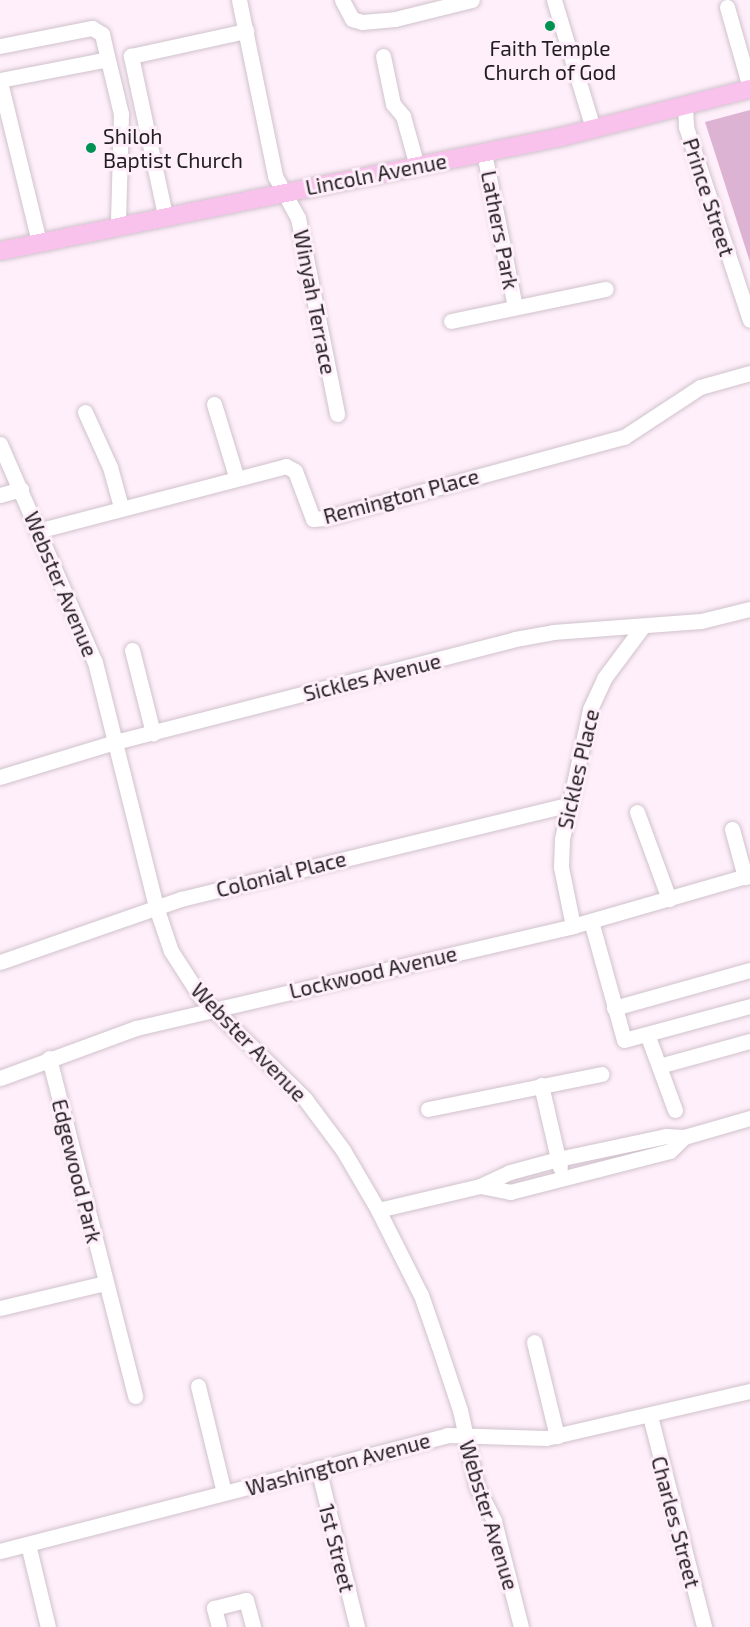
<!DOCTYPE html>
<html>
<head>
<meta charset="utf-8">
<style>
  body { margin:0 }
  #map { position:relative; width:750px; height:1627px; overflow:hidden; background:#feeffa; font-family:"Exo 2",sans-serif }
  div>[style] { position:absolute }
  .green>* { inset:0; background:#ddb3d3 }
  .roads { filter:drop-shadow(0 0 2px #d0c2cc) drop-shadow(0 0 2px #d0c2cc) }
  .minor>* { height:15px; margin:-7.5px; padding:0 7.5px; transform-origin:7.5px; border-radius:7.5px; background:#fff }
  .major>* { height:18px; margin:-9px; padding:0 9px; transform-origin:9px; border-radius:9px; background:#f8c2ec }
  .dots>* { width:16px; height:16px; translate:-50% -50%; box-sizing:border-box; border:3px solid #feeffa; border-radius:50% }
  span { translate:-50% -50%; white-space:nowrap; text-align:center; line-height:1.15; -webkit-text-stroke:6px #feeffa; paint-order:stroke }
  .poi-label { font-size:21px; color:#221d21 }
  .left { translate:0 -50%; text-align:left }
  .street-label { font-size:21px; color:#221d21 }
</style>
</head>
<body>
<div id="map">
  <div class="green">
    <i style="clip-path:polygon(750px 110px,750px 262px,705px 122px)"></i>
  </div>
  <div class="roads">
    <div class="minor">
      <i style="left:239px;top:0;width:180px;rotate:78.4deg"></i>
      <i style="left:275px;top:176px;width:48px;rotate:61.3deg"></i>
      <i style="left:298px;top:218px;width:200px;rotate:78.7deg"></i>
      <i style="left:342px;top:0;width:21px;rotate:62deg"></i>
      <i style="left:352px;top:19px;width:10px;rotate:17deg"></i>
      <i style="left:362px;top:22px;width:33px;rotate:-5deg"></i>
      <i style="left:395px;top:19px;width:79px;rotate:-13.9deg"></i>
      <i style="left:554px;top:0;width:134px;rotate:73.1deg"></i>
      <i style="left:727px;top:7px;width:84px;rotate:74.1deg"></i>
      <i style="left:0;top:46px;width:94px;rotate:-11.1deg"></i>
      <i style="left:92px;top:28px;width:12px;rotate:31deg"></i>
      <i style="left:102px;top:34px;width:31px;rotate:77deg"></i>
      <i style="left:383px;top:56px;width:49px;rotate:78.2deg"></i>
      <i style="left:393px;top:104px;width:16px;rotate:50deg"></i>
      <i style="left:403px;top:116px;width:52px;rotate:74.4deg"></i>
      <i style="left:0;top:80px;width:106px;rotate:-10.9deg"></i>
      <i style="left:104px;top:60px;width:6px;rotate:39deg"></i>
      <i style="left:109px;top:64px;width:51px;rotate:76.5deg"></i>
      <i style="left:121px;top:114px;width:110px;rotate:91.6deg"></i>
      <i style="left:0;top:82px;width:165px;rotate:76.3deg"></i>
      <i style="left:685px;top:107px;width:20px;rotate:87deg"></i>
      <i style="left:686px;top:127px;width:203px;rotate:71.7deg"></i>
      <i style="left:484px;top:153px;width:157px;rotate:78.6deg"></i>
      <i style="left:165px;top:215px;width:163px;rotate:-102.1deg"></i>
      <i style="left:131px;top:56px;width:118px;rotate:-12.3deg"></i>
      <i style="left:451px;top:321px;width:158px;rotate:-11.7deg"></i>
      <i style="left:214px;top:404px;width:75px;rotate:73deg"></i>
      <i style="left:85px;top:412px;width:60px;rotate:65.6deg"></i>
      <i style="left:110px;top:467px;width:41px;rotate:74.6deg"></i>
      <i style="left:0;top:444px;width:238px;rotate:66.5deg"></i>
      <i style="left:95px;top:662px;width:252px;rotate:76deg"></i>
      <i style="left:156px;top:907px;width:46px;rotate:71.2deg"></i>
      <i style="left:171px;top:951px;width:54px;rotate:57.2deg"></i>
      <i style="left:200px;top:996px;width:147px;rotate:44.4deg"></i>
      <i style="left:305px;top:1099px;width:64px;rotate:53.3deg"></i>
      <i style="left:343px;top:1150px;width:69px;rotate:59.7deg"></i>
      <i style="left:378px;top:1210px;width:95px;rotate:63.2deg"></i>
      <i style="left:421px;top:1295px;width:52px;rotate:70.9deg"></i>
      <i style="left:438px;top:1344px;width:70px;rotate:71.6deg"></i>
      <i style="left:460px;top:1410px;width:79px;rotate:77.6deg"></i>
      <i style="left:477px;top:1487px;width:38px;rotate:63deg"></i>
      <i style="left:494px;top:1521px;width:109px;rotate:75.7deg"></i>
      <i style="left:0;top:495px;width:22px;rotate:-16deg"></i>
      <i style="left:37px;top:531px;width:257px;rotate:-14.6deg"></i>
      <i style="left:286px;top:466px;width:10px;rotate:29deg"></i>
      <i style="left:295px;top:471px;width:51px;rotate:69.4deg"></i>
      <i style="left:313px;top:519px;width:12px;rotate:-5deg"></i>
      <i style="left:325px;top:518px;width:310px;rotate:-15.2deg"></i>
      <i style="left:624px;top:437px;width:91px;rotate:-33.3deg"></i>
      <i style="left:700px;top:387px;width:52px;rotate:-15.6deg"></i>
      <i style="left:132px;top:650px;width:86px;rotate:75.8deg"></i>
      <i style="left:0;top:777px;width:120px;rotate:-16.9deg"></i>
      <i style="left:115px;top:742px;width:413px;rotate:-14.4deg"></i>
      <i style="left:515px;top:639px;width:39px;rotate:-10deg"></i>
      <i style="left:553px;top:632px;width:148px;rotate:-4.3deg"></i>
      <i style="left:701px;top:621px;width:50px;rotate:-13.8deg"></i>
      <i style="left:637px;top:812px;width:93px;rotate:69.8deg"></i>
      <i style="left:732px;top:829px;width:50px;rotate:74.8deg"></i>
      <i style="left:591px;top:921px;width:123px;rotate:74.5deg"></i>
      <i style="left:624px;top:1040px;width:131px;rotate:-15.1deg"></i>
      <i style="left:573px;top:926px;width:60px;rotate:-101.5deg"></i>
      <i style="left:561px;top:867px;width:28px;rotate:-88deg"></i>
      <i style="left:562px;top:839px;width:133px;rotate:-77.8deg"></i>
      <i style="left:590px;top:709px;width:35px;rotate:-65deg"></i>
      <i style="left:605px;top:677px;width:64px;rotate:-53.3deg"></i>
      <i style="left:0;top:962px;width:192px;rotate:-19.2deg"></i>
      <i style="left:181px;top:899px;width:398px;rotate:-13.7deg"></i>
      <i style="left:614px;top:1008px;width:141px;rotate:-15.6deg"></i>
      <i style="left:647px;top:1034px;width:81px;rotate:69.8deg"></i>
      <i style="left:49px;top:1058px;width:349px;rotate:75.7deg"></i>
      <i style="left:659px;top:1066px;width:94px;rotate:-15.4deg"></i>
      <i style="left:0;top:1078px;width:145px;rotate:-20.2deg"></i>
      <i style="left:136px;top:1028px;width:449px;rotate:-13.1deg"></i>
      <i style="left:573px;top:926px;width:184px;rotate:-16.1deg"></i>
      <i style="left:541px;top:1085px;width:84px;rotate:77deg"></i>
      <i style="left:428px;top:1109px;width:177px;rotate:-11.4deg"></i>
      <i style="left:480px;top:1186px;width:31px;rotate:11deg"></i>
      <i style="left:510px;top:1192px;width:165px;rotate:-14.4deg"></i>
      <i style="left:670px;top:1151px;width:20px;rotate:-45deg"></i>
      <i style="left:378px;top:1210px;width:105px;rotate:-13.2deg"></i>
      <i style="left:480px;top:1186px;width:33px;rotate:-25deg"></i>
      <i style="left:510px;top:1172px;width:50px;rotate:-15.2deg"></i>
      <i style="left:558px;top:1159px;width:110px;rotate:-12deg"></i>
      <i style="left:666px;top:1136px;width:18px;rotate:3deg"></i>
      <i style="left:684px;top:1137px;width:69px;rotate:-16.1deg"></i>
      <i style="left:0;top:1308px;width:108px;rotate:-13.4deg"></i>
      <i style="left:534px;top:1342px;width:97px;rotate:76.3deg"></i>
      <i style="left:198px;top:1386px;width:110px;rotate:76.3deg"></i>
      <i style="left:650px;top:1416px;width:218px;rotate:75.6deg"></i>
      <i style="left:318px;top:1468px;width:164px;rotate:76.2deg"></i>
      <i style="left:28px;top:1544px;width:85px;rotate:76.5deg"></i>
      <i style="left:0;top:1551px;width:462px;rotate:-14.5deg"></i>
      <i style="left:447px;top:1435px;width:99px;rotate:1.7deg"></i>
      <i style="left:546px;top:1438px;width:209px;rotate:-13deg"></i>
      <i style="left:219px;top:1627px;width:20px;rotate:-105deg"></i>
      <i style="left:214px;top:1608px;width:33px;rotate:-14deg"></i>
      <i style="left:246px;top:1600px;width:28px;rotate:75deg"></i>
    </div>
    <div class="major">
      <i style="left:0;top:251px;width:572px;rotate:-11.49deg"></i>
      <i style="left:561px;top:137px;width:195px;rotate:-14.3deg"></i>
    </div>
  </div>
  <div class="dots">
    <i style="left:550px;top:26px;background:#009252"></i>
    <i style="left:91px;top:148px;background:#009252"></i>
  </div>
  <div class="poi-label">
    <span style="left:550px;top:60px">Faith Temple<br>Church of God</span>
    <span class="left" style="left:103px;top:148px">Shiloh<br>Baptist Church</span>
  </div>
  <div class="street-label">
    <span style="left:376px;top:174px;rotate:-11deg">Lincoln Avenue</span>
    <span style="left:709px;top:197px;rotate:72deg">Prince Street</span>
    <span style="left:500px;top:230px;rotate:79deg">Lathers Park</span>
    <span style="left:315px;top:302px;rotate:79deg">Winyah Terrace</span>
    <span style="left:401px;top:496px;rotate:-15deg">Remington Place</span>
    <span style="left:61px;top:584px;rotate:67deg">Webster Avenue</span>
    <span style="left:372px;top:677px;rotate:-14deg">Sickles Avenue</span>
    <span style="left:578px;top:769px;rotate:-77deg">Sickles Place</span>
    <span style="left:281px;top:874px;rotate:-14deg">Colonial Place</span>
    <span style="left:373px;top:972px;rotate:-13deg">Lockwood Avenue</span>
    <span style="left:249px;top:1042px;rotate:46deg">Webster Avenue</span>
    <span style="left:77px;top:1171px;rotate:76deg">Edgewood Park</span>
    <span style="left:338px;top:1464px;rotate:-15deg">Washington Avenue</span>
    <span style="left:489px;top:1515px;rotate:73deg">Webster Avenue</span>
    <span style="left:676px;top:1522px;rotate:75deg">Charles Street</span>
    <span style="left:337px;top:1548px;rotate:76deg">1st Street</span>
  </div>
</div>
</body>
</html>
